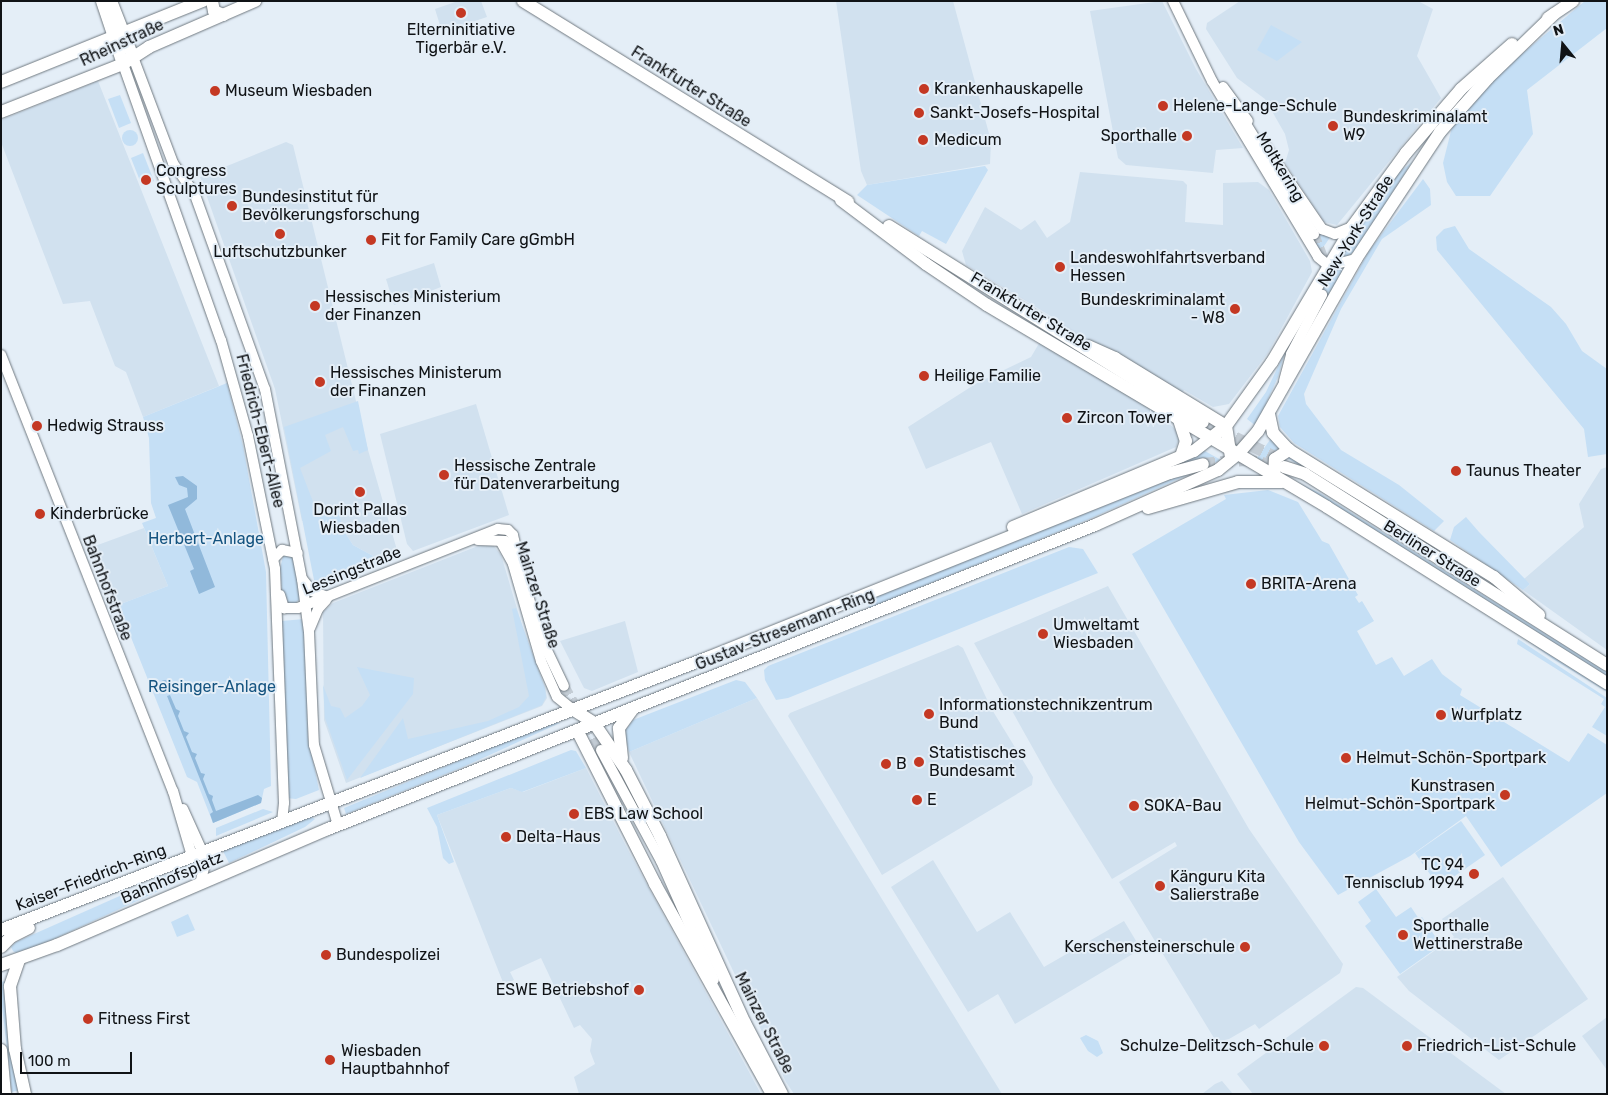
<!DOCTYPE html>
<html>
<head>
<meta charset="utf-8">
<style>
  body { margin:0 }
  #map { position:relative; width:1608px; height:1095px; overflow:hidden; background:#e4eef7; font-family:Rubik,sans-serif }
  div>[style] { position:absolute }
  .built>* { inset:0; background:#d1e1ef }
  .green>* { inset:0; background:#c5dff5 }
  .round { border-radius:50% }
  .water>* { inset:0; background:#91b9db }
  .minor-tunnel>* { height:10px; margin-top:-5px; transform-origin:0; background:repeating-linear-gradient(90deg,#c4cdd5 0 10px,transparent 0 15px) }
  .major-tunnel>* { height:12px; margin-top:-6px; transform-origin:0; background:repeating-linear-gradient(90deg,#c4cdd5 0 12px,transparent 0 18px) }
  .roads { filter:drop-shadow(0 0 1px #707980) drop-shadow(0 0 1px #707980) }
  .minor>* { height:10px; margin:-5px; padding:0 5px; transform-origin:5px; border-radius:5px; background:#fff }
  .major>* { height:12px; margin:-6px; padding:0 6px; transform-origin:6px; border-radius:6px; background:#fff }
  .dots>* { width:14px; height:14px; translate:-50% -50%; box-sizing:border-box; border:2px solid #e4eef7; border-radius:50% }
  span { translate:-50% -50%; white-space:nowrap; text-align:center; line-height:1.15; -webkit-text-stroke:4px #e4eef7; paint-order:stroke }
  .poi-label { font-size:16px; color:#101316 }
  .left { translate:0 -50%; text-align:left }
  .right { translate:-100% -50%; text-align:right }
  .street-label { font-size:16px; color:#101316 }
  .park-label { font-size:16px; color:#155480 }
  .frame { position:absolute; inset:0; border:2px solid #101316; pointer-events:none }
  .north { position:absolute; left:1538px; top:20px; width:50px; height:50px; -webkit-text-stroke:4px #e4eef7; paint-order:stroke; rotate:343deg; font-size:14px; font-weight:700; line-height:20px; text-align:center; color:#101316 }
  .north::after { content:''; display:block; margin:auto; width:18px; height:22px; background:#101316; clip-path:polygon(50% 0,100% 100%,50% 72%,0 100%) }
  .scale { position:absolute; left:20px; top:1052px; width:112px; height:22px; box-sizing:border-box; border:2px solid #101316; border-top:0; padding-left:6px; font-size:15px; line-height:18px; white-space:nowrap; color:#101316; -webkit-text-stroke:4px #e4eef7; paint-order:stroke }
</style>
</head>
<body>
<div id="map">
  <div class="built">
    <i style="clip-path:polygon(458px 1px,481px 1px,487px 17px,442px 32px,435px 9px)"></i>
    <i style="clip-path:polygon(836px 1px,953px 1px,991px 141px,990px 164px,867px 185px,861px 171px)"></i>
    <i style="clip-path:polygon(1162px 1px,1196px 69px,1243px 148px,1216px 150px,1213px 173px,1126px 165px,1118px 158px,1090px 11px)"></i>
    <i style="clip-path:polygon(1240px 1px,1418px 1px,1433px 9px,1417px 56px,1441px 98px,1337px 225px,1324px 222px,1285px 163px,1289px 150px,1285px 134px,1265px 99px,1237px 78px,1206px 29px,1207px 23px)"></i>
    <i style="clip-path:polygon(98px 81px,219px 386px,143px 417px,126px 372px,115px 366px,90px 301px,63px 304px,1px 142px,1px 120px)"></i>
    <i style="clip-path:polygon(286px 142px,293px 145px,368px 450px,397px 550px,395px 558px,375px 557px,353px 545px,342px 528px,339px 511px,302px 521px,275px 389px,200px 177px)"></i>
    <i style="clip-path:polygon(1080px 172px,1183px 181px,1187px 185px,1185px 222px,1223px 225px,1223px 183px,1258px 182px,1269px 190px,1310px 261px,1312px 272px,1268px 353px,1229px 404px,1213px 407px,1184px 390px,1166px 421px,1177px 431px,1179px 439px,1176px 447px,1022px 514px,991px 442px,926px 469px,908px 427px,977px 383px,1031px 357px,1054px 318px,966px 265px,962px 251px,985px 207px,1021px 230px,1035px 220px,1047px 238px,1070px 222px)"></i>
    <i style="clip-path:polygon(434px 263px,441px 287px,394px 305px,386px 279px)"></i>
    <i style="clip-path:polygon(476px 404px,509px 515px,413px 551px,407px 544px,380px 434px)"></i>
    <i style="clip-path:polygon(1607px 467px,1607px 650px,1523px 590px,1530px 584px,1524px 579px,1584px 527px,1579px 504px,1601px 469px)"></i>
    <i style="clip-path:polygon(144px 528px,168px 586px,118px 605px,95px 546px)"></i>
    <i style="clip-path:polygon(493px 545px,501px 555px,530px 652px,545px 687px,547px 698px,542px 706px,346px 783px,324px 720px,323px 612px,333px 603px,478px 546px)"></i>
    <i style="clip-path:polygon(1108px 586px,1249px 829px,1343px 964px,1340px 973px,1259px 1029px,1255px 1024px,1229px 1039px,1220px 1041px,1214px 1038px,1119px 882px,1177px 846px,1175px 842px,1112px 879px,1053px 784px,974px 643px)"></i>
    <i style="clip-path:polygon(625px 621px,638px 672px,592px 691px,584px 688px,560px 641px)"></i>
    <i style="clip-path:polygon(958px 645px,963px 648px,991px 708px,1033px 777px,1032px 785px,882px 875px,788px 716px,790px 713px)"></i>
    <i style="clip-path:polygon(757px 698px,805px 774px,1002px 1094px,794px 1094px,786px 1082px,629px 752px)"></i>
    <i style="clip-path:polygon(586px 768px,627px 848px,761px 1094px,579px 1094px,574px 1077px,595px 1064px,590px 1051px,592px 1039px,580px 1025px,574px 1028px,541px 958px,510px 972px,514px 980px,504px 985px,437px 815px,511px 788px,523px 792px)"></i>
    <i style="clip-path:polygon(933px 860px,977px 932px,1010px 912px,1044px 967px,1124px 921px,1141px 949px,1015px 1024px,998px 994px,968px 1012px,891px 887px)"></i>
    <i style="clip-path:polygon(1503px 877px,1588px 999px,1499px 1060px,1409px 991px,1397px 977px,1454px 937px,1442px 919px)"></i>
    <i style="clip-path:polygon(1356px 987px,1363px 988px,1506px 1094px,1253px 1094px,1237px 1074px)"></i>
    <i style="clip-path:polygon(1607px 1017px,1607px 1070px,1582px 1036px)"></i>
    <i style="clip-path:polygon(1222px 1081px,1233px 1094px,1202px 1094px,1215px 1084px)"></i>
  </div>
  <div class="green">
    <i style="clip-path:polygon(1585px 1px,1607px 1px,1607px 28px,1527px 90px,1533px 134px,1490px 196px,1456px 196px,1447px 182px,1443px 163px,1453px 123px,1510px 64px)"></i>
    <i style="clip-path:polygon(1271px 25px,1302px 42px,1277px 61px,1257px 50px)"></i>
    <i style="clip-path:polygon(120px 95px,131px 123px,119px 128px,108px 99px)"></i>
    <i class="round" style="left:122px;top:130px;width:16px;height:16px"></i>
    <i style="clip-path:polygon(143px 153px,154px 181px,142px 186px,131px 158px)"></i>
    <i style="clip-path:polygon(1412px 162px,1357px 248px,1347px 258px,1337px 260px,1398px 173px)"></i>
    <i style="clip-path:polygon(985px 166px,988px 170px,946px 244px,922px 231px,919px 236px,857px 195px,867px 185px)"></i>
    <i style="clip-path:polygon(1423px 179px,1430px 189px,1431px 205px,1382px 239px,1341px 309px,1304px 394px,1306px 404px,1341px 450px,1399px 485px,1444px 521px,1434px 531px,1294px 443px,1280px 427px,1278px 416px,1369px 251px)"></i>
    <i style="clip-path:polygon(1455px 226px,1469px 249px,1551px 307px,1566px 324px,1582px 351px,1607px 369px,1607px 454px,1588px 457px,1584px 429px,1437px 250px,1436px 237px,1444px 229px)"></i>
    <i style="clip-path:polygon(1319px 231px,1331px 236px,1320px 252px,1310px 237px)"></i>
    <i style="clip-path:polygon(1346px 267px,1328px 297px,1316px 293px,1332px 268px)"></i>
    <i style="clip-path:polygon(1285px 352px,1278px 377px,1256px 426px,1247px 419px,1266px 392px)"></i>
    <i style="clip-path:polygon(227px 383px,243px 446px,266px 572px,271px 786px,264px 789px,261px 803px,213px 823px,197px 782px,187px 777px,118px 605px,168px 586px,142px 523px,156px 518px,151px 503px,149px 438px,143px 417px)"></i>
    <i style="clip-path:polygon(358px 401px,368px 450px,359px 454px,358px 450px,353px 451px,343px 427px,325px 435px,331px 451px,300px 468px,319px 517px,339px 510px,342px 528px,353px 545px,375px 557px,395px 558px,380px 566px,358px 567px,358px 574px,321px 587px,314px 580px,284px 427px)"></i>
    <i style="clip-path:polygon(1272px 437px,1279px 447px,1268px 468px,1257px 458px)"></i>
    <i style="clip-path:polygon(1203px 450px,1221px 460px,1087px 520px,869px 608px,866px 600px,1159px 484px,1169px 469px)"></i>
    <i style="clip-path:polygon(1289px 454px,1459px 560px,1458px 562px,1287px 458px,1282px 475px,1320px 493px,1607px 672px,1607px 677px,1279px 474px,1282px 458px)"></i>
    <i style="clip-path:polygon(1268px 490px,1298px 502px,1322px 541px,1329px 544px,1358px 595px,1355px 597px,1359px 603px,1362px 601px,1374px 621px,1357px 631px,1376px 665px,1392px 657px,1404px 676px,1432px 659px,1442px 674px,1462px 689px,1460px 695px,1569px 762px,1588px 733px,1607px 745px,1607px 793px,1501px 867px,1466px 816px,1410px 856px,1338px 895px,1299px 842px,1132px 554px,1226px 499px,1224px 495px)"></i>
    <i style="clip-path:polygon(1466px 517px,1479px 532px,1530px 584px,1523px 590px,1450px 540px,1454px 527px)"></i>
    <i style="clip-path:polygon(1069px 547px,1083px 549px,1098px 573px,788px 698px,776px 700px,765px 680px,764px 670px,768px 666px)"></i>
    <i style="clip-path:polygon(291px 555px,297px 566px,301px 598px,292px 606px,283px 601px,280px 569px,283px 556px)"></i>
    <i style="clip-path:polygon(516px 608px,545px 688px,546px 697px,542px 705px,360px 778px,403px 718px,408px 739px,488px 721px,519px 707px,529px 696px,512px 609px)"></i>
    <i style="clip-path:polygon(305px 619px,308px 737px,319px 790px,296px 799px,286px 798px,281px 621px)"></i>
    <i style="clip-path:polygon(1521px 636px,1607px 689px,1607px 692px,1553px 659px)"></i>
    <i style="clip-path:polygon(1518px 639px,1607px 698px,1607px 736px,1592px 727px,1605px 707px,1601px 704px,1604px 699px,1517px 644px)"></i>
    <i style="clip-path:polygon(357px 667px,414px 678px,413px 694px,347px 780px,325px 718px,323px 685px,331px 706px,340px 708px,345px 718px,362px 706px,370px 695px)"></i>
    <i style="clip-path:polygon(736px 680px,745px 682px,757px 698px,629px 752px,624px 732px,633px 720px)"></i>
    <i style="clip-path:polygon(551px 723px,560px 723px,463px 767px,346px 814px,344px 808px)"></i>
    <i style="clip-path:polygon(571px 750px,576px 751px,586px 768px,522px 792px,511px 788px,437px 815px,454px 862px,449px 864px,443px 858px,437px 827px,427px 808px)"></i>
    <i style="clip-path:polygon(263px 809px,273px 812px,216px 836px,216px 828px)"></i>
    <i style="clip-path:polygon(311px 817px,315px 819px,305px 827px,229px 863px,223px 851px)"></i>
    <i style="clip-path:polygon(1461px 821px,1485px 855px,1439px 887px,1415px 853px)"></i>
    <i style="clip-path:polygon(194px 863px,200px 867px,198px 873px,43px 944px,16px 953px,13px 951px,11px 947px,16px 942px)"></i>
    <i style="clip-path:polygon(1376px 889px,1396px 917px,1411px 907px,1419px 919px,1422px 917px,1441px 945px,1400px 974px,1365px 926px,1371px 921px,1358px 902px)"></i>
    <i style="clip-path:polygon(188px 914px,195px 930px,177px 937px,171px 922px)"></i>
    <i style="clip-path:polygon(5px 981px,9px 1051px,20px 1090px,12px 1092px,1px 998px,1px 982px)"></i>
    <i style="clip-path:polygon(1086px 1035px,1098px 1041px,1103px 1053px,1097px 1057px,1088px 1051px,1080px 1038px)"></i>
  </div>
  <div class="water">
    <i style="clip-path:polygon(183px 476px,197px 486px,197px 499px,185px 509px,215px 587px,199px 594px,190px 571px,194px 569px,168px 505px,188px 497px,187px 488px,179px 485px,175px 477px)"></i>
    <i class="round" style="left:159px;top:680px;width:12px;height:12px"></i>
    <i style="clip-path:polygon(170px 695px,176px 709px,180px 711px,178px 716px,184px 731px,189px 733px,186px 737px,192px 752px,197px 754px,195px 758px,201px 773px,205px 774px,203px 779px,209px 794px,213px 796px,212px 800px,216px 811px,258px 795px,262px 798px,261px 803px,213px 823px,210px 814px,213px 812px,167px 696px)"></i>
  </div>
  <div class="minor-tunnel">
    <i style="left:1314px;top:234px;width:31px;rotate:69deg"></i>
    <i style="left:1325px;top:263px;width:32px;rotate:95deg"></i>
    <i style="left:564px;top:686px;width:74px;rotate:60deg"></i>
  </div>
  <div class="major-tunnel">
    <i style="left:1203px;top:422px;width:91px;rotate:26deg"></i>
    <i style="left:1203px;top:464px;width:41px;rotate:-5.6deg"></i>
    <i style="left:1244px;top:460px;width:41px;rotate:9.9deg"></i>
  </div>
  <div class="roads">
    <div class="minor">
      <i style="left:1173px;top:1px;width:89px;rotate:64deg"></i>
      <i style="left:1212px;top:81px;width:205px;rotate:58.9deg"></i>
      <i style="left:1318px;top:257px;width:14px;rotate:39deg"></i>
      <i style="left:1329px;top:266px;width:28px;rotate:-15deg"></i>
      <i style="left:133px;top:57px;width:113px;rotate:69.3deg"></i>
      <i style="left:173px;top:163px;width:39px;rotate:55deg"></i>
      <i style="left:195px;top:195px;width:206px;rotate:70.2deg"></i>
      <i style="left:265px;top:389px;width:194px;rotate:79deg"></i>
      <i style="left:302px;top:579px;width:53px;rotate:82.5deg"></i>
      <i style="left:309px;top:632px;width:113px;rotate:87.5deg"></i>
      <i style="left:314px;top:745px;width:84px;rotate:73.3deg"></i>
      <i style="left:123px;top:64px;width:293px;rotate:70.5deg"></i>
      <i style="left:221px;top:340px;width:100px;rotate:74.3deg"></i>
      <i style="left:248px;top:436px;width:136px;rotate:78.5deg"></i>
      <i style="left:275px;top:569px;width:234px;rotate:87.8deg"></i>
      <i style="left:284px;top:803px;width:19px;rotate:96deg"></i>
      <i style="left:1223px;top:87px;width:42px;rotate:53.7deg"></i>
      <i style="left:1241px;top:116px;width:139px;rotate:58.3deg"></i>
      <i style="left:1262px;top:141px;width:107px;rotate:55.7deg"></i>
      <i style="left:1322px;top:229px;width:14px;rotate:21deg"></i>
      <i style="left:1335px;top:234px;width:18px;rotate:-22deg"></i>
      <i style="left:1px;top:355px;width:469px;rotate:68.5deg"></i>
      <i style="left:173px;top:791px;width:68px;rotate:73.7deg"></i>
      <i style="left:1284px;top:381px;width:28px;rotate:-75deg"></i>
      <i style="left:1291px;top:354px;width:67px;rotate:-62.3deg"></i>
      <i style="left:478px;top:540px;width:27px;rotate:2deg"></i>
      <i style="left:505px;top:541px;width:13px;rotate:45deg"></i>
      <i style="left:514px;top:550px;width:92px;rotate:72.9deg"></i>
      <i style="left:541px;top:638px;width:53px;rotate:64.4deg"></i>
      <i style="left:501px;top:542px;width:25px;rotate:61deg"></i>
      <i style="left:513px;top:564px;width:101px;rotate:73.9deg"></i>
      <i style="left:541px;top:661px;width:39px;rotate:66deg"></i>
      <i style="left:557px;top:697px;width:19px;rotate:39deg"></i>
      <i style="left:273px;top:559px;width:13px;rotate:-45deg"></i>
      <i style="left:282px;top:550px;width:16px;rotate:11deg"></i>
      <i style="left:303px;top:580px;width:14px;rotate:51deg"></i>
      <i style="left:312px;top:591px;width:17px;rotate:21deg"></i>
      <i style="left:280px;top:595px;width:14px;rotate:73deg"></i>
      <i style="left:284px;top:608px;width:14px"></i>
      <i style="left:298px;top:608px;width:215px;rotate:-21.6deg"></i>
      <i style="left:498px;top:529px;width:10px;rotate:6deg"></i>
      <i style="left:508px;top:530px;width:7px;rotate:45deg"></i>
      <i style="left:513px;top:535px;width:26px;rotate:77deg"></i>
      <i style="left:310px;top:628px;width:21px;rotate:-67deg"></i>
      <i style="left:318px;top:609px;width:12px;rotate:-48deg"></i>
      <i style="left:601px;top:750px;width:126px;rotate:61.6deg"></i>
      <i style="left:661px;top:861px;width:130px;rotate:66deg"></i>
      <i style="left:183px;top:809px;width:56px;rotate:65.7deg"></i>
      <i style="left:206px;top:860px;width:25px;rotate:104deg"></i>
    </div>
    <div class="major">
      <i style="left:102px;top:1px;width:66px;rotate:71.6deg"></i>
      <i style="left:111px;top:1px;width:60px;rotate:68.6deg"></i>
      <i style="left:212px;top:1px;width:10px;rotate:79deg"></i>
      <i style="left:214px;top:11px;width:10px;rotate:24deg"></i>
      <i style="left:523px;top:1px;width:382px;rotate:31.7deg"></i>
      <i style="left:1548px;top:18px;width:30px;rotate:-34deg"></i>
      <i style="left:1px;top:82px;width:218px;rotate:-21.9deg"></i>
      <i style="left:1px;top:112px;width:131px;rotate:-21.5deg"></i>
      <i style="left:123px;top:64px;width:31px;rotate:-33deg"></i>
      <i style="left:149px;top:47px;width:116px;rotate:-23.5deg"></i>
      <i style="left:841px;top:200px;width:106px;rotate:37deg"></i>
      <i style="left:926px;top:264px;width:73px;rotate:33.9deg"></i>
      <i style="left:987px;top:305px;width:395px;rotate:30.7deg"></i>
      <i style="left:1327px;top:507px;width:331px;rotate:32.2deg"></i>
      <i style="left:889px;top:226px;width:370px;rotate:32deg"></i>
      <i style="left:1088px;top:346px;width:30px;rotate:24deg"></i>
      <i style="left:1115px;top:358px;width:130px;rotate:31.5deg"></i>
      <i style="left:1226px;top:426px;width:30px;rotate:81deg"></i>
      <i style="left:1269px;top:414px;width:19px;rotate:78deg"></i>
      <i style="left:1273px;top:433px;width:23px;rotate:47deg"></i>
      <i style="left:1289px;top:450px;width:241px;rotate:31.8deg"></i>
      <i style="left:1494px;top:577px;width:59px;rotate:40.2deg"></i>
      <i style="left:1179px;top:420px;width:22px;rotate:72deg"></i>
      <i style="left:1186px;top:441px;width:16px;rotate:108deg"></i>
      <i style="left:1284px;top:467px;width:22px;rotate:18deg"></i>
      <i style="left:1305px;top:474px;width:357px;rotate:32.3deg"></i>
      <i style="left:1274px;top:476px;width:17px;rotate:-87deg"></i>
      <i style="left:1275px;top:459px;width:17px;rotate:-33deg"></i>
      <i style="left:1148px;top:508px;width:94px;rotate:-16.1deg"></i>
      <i style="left:1238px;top:482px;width:44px"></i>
      <i style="left:1013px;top:527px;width:196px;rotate:-22.8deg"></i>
      <i style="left:1194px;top:451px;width:41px;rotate:-38deg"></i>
      <i style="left:1226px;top:426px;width:79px;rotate:-54.3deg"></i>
      <i style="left:1272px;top:362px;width:157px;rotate:-59.3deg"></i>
      <i style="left:1352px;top:227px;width:92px;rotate:-53.9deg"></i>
      <i style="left:1406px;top:153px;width:84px;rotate:-49.3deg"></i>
      <i style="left:1461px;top:89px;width:68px;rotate:-41.4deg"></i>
      <i style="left:572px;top:709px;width:26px;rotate:32deg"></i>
      <i style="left:594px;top:723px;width:57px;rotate:55.8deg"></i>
      <i style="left:626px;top:770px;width:74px;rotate:62.7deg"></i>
      <i style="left:660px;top:836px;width:205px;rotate:65.6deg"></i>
      <i style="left:745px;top:1023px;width:80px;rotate:62.5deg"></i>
      <i style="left:577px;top:730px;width:173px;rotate:63.1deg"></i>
      <i style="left:655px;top:884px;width:240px;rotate:60.9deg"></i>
      <i style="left:622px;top:758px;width:30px;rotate:-96deg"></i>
      <i style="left:619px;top:728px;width:24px;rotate:-54deg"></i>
      <i style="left:1px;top:930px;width:757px;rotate:-21.07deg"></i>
      <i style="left:707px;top:658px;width:499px;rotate:-21.8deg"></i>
      <i style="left:1170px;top:473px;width:34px;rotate:-15deg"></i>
      <i style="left:1px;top:947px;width:14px;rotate:-45deg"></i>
      <i style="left:11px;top:937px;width:20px;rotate:-27deg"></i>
      <i style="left:19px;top:960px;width:28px;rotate:109deg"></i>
      <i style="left:10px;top:986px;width:63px;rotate:85.5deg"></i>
      <i style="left:15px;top:1049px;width:46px;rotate:77.5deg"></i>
      <i style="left:1px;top:965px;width:59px;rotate:-19.7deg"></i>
      <i style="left:57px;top:945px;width:295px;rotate:-23.2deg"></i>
      <i style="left:328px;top:829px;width:825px;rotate:-21.62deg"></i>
      <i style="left:1095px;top:525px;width:135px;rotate:-24.1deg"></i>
      <i style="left:1218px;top:470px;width:26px;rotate:-39deg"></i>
      <i style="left:1238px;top:454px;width:30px;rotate:-49deg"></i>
      <i style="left:1258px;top:431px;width:198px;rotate:-60.3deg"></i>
      <i style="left:1356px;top:259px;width:152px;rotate:-56.5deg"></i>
      <i style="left:1440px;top:132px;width:72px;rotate:-48.4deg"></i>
      <i style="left:1488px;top:78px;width:92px;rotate:-44.1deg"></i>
      <i style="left:1px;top:1050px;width:44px;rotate:84.8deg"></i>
    </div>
  </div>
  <div class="dots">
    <i style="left:461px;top:13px;background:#c43823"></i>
    <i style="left:924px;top:89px;background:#c43823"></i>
    <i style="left:215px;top:91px;background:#c43823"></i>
    <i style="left:1163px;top:106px;background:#c43823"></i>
    <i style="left:919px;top:113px;background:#c43823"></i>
    <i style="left:1333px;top:126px;background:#c43823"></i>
    <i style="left:1187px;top:136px;background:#c43823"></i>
    <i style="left:923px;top:140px;background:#c43823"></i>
    <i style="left:146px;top:180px;background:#c43823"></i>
    <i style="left:232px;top:206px;background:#c43823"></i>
    <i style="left:280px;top:234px;background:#c43823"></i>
    <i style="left:371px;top:240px;background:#c43823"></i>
    <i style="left:1060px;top:267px;background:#c43823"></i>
    <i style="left:315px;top:306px;background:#c43823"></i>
    <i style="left:1235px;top:309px;background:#c43823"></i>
    <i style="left:924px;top:376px;background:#c43823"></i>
    <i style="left:320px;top:382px;background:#c43823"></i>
    <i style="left:1067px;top:418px;background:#c43823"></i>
    <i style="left:37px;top:426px;background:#c43823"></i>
    <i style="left:1456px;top:471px;background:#c43823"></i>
    <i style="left:444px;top:475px;background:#c43823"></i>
    <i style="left:360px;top:492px;background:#c43823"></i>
    <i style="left:40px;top:514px;background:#c43823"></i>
    <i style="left:1251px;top:584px;background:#c43823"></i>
    <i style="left:1043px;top:634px;background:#c43823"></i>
    <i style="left:929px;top:714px;background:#c43823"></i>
    <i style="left:1441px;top:715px;background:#c43823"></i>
    <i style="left:1346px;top:758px;background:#c43823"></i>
    <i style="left:919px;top:762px;background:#c43823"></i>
    <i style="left:886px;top:764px;background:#c43823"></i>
    <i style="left:1505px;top:795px;background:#c43823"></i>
    <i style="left:917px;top:800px;background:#c43823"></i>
    <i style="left:1134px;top:806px;background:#c43823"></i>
    <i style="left:574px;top:814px;background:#c43823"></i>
    <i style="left:506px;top:837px;background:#c43823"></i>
    <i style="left:1474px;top:874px;background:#c43823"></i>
    <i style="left:1160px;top:886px;background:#c43823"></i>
    <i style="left:1403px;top:935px;background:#c43823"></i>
    <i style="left:1245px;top:947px;background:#c43823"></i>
    <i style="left:326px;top:955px;background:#c43823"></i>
    <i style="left:639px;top:990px;background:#c43823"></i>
    <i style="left:88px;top:1019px;background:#c43823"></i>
    <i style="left:1324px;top:1046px;background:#c43823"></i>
    <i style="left:1407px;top:1046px;background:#c43823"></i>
    <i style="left:330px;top:1060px;background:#c43823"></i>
  </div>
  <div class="poi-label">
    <span style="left:461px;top:39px">Elterninitiative<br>Tigerbär e.V.</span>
    <span class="left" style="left:934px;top:89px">Krankenhauskapelle</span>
    <span class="left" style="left:225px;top:91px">Museum Wiesbaden</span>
    <span class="left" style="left:1173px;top:106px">Helene-Lange-Schule</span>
    <span class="left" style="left:930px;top:113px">Sankt-Josefs-Hospital</span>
    <span class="left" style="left:1343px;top:126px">Bundeskriminalamt<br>W9</span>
    <span class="right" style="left:1177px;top:136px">Sporthalle</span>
    <span class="left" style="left:934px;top:140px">Medicum</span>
    <span class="left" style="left:156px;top:180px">Congress<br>Sculptures</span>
    <span class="left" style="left:242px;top:206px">Bundesinstitut für<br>Bevölkerungsforschung</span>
    <span class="left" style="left:381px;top:240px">Fit for Family Care gGmbH</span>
    <span style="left:280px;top:252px">Luftschutzbunker</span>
    <span class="left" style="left:1070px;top:267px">Landeswohlfahrtsverband<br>Hessen</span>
    <span class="left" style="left:325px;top:306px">Hessisches Ministerium<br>der Finanzen</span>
    <span class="right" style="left:1225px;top:309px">Bundeskriminalamt<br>- W8</span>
    <span class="left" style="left:330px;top:382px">Hessisches Ministerum<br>der Finanzen</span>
    <span class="left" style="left:934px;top:376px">Heilige Familie</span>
    <span class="left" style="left:1077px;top:418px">Zircon Tower</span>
    <span class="left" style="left:47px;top:426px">Hedwig Strauss</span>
    <span class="left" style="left:454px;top:475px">Hessische Zentrale<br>für Datenverarbeitung</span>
    <span class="left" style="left:1466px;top:471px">Taunus Theater</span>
    <span style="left:360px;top:519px">Dorint Pallas<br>Wiesbaden</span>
    <span class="left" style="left:50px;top:514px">Kinderbrücke</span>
    <span class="left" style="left:1261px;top:584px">BRITA-Arena</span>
    <span class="left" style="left:1053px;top:634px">Umweltamt<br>Wiesbaden</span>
    <span class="left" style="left:939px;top:714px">Informationstechnikzentrum<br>Bund</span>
    <span class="left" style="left:1451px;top:715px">Wurfplatz</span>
    <span class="left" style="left:929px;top:762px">Statistisches<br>Bundesamt</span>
    <span class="left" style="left:1356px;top:758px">Helmut-Schön-Sportpark</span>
    <span class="left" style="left:896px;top:764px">B</span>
    <span class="right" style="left:1495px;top:795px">Kunstrasen<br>Helmut-Schön-Sportpark</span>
    <span class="left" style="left:927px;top:800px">E</span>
    <span class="left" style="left:1144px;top:806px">SOKA-Bau</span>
    <span class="left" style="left:584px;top:814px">EBS Law School</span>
    <span class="left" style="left:516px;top:837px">Delta-Haus</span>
    <span class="right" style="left:1464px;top:874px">TC 94<br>Tennisclub 1994</span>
    <span class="left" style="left:1170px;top:886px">Känguru Kita<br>Salierstraße</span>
    <span class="left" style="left:1413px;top:935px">Sporthalle<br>Wettinerstraße</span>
    <span class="right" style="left:1235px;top:947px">Kerschensteinerschule</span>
    <span class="left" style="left:336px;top:955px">Bundespolizei</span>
    <span class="right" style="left:629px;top:990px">ESWE Betriebshof</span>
    <span class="left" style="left:98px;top:1019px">Fitness First</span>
    <span class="right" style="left:1314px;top:1046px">Schulze-Delitzsch-Schule</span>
    <span class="left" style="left:1417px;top:1046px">Friedrich-List-Schule</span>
    <span class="left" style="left:341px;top:1060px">Wiesbaden<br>Hauptbahnhof</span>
  </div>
  <div class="street-label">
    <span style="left:122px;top:43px;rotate:-25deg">Rheinstraße</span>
    <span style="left:691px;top:87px;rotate:32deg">Frankfurter Straße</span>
    <span style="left:1280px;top:167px;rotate:59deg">Moltkering</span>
    <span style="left:1356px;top:231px;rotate:-58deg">New-York-Straße</span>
    <span style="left:1031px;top:312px;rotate:31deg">Frankfurter Straße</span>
    <span style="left:260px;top:431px;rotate:76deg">Friedrich-Ebert-Allee</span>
    <span style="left:1432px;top:554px;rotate:32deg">Berliner Straße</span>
    <span style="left:352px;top:571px;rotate:-22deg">Lessingstraße</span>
    <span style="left:107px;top:588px;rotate:69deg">Bahnhofstraße</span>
    <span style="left:537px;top:595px;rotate:72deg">Mainzer Straße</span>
    <span style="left:785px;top:630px;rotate:-22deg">Gustav-Stresemann-Ring</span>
    <span style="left:91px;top:878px;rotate:-21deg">Kaiser-Friedrich-Ring</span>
    <span style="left:172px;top:878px;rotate:-23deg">Bahnhofsplatz</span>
    <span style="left:764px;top:1023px;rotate:63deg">Mainzer Straße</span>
  </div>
  <div class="park-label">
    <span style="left:206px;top:539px">Herbert-Anlage</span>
    <span style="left:212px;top:687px">Reisinger-Anlage</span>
  </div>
  <div class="frame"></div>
  <div class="north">N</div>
  <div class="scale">100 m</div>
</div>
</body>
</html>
